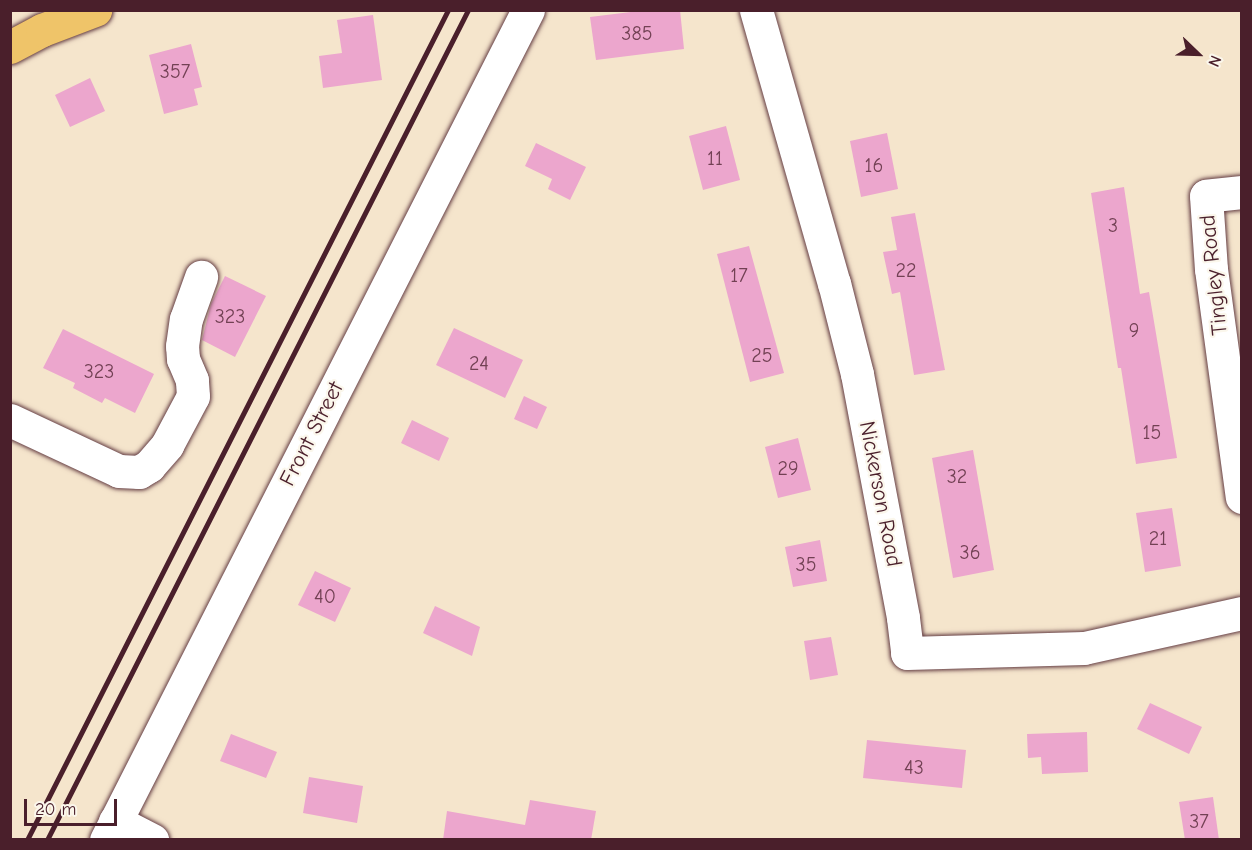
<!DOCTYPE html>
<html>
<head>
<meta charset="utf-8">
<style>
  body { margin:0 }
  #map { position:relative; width:1252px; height:850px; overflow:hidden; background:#f5e5cc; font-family:"Comic Neue",sans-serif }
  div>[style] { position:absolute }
  .building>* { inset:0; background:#eca6cd }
  .roads { filter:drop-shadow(0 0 2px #643d43) drop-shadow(0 0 2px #643d43) }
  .minor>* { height:33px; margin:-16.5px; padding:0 16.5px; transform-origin:16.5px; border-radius:16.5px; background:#fff }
  .major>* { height:33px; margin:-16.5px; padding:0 16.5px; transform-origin:16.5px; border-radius:16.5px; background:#efc469 }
  .rail>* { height:4.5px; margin:-2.25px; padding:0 2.25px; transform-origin:2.25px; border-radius:2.25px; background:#4a1f2b }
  span { translate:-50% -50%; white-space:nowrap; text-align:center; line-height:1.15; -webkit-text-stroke:4.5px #fbf7ec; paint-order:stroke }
  .number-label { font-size:20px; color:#724154 }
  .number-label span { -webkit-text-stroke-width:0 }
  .street-label { font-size:22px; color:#4a1f2b }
  .frame { position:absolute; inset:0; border:12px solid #4a1f2b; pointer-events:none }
  .north { position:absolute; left:1168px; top:24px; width:60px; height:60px; -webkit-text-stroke:4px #fbf7ec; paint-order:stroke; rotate:113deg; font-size:16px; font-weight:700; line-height:24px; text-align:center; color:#4a1f2b }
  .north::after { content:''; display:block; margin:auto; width:21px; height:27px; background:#4a1f2b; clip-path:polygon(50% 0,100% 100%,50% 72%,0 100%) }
  .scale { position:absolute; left:24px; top:799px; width:93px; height:27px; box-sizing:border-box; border:3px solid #4a1f2b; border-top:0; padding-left:8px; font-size:18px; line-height:21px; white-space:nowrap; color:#4a1f2b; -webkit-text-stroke:4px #fbf7ec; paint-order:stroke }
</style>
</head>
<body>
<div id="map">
  <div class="building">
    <i style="clip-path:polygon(647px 10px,680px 10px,684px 49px,596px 60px,590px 17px)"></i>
    <i style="clip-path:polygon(373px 15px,382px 80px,323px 88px,319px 56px,342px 53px,337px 20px)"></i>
    <i style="clip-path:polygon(191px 44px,202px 87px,194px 89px,198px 105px,164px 114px,149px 55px)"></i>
    <i style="clip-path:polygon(90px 78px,105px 111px,70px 127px,55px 95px)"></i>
    <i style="clip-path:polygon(726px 126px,740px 180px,703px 190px,689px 136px)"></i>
    <i style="clip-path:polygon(887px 133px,898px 189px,861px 197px,850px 141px)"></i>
    <i style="clip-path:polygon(536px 143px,586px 167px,570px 200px,548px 189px,552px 179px,525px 166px)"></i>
    <i style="clip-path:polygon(1124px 187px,1140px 294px,1149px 292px,1177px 458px,1136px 464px,1121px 368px,1118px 368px,1091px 193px)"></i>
    <i style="clip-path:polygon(915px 213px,945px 370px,914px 375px,900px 292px,892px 294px,883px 252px,897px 250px,891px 217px)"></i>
    <i style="clip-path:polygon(749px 246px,784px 373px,750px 382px,717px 254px)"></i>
    <i style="clip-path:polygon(225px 276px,266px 296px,235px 357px,202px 340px,211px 304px)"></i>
    <i style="clip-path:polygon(454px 328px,523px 360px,505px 398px,436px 365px)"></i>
    <i style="clip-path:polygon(63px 329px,154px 374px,135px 413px,105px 398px,102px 403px,73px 388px,75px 383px,43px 368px)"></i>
    <i style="clip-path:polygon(524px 396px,547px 407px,537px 429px,514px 419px)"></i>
    <i style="clip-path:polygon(412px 420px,449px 438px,439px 461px,401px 443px)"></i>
    <i style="clip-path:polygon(798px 438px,811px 490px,778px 498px,765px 447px)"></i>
    <i style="clip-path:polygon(973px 450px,994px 570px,953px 578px,932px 458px)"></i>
    <i style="clip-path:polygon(1172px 508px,1181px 566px,1145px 572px,1136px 513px)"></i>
    <i style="clip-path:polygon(820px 540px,827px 581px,793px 587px,785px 547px)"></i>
    <i style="clip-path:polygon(315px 571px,351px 588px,335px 622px,298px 605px)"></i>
    <i style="clip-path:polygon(435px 606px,480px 627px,472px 656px,423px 633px)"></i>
    <i style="clip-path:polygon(831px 637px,838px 675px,810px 680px,804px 641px)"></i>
    <i style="clip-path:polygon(1150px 703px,1202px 727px,1189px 754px,1137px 729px)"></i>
    <i style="clip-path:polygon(1087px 732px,1088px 772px,1042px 774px,1041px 757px,1028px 758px,1027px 734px)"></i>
    <i style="clip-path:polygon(231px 734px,277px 752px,266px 778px,220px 761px)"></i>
    <i style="clip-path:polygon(867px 740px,966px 750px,962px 788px,863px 778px)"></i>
    <i style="clip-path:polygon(309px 777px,363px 786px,357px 823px,303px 813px)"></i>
    <i style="clip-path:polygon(1213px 797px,1219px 840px,1185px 840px,1179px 802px)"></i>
    <i style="clip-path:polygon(530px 800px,596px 811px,591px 840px,443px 840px,447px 811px,525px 825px)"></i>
  </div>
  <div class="roads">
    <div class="minor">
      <i style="left:756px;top:10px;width:284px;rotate:74.1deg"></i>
      <i style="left:834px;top:283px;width:94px;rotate:75.8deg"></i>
      <i style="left:857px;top:374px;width:248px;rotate:79.3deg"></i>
      <i style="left:903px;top:618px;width:35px;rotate:83deg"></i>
      <i style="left:907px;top:653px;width:177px;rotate:-1.6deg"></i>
      <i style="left:1084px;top:648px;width:162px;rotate:-12.5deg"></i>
      <i style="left:1242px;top:192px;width:36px;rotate:174deg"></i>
      <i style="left:1206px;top:196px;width:73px;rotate:86.1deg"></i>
      <i style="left:1211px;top:269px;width:230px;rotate:82.3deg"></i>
      <i style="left:10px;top:420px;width:120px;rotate:25.1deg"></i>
      <i style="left:119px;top:471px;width:20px;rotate:3deg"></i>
      <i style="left:139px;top:472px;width:12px;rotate:-31deg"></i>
      <i style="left:149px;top:466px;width:28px;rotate:-49deg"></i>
      <i style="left:167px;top:445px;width:55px;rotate:-62deg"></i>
      <i style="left:193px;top:396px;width:16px;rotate:-94deg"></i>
      <i style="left:192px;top:380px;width:23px;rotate:-113deg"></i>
      <i style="left:183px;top:359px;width:13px;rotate:-94deg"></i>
      <i style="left:182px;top:346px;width:27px;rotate:-82deg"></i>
      <i style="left:186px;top:319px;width:45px;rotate:-70.3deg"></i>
      <i style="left:115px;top:821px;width:42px;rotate:27.2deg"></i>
      <i style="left:106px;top:840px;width:931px;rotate:-63.05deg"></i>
    </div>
    <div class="major">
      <i style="left:10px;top:47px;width:36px;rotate:-28deg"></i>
      <i style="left:42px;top:30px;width:57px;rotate:-20.7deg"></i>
    </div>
  </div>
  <div class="rail">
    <i style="left:27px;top:840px;width:931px;rotate:-63.1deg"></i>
    <i style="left:47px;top:840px;width:931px;rotate:-63.1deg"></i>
  </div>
  <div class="number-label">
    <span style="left:637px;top:33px">385</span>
    <span style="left:175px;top:71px">357</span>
    <span style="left:715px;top:158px">11</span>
    <span style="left:874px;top:165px">16</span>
    <span style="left:1113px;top:225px">3</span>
    <span style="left:906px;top:270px">22</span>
    <span style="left:739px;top:275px">17</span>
    <span style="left:230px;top:316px">323</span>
    <span style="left:1134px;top:330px">9</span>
    <span style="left:762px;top:355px">25</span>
    <span style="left:479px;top:363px">24</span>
    <span style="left:99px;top:371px">323</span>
    <span style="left:1152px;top:432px">15</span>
    <span style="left:788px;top:468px">29</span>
    <span style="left:957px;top:476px">32</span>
    <span style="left:1158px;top:538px">21</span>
    <span style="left:970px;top:552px">36</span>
    <span style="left:806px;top:564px">35</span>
    <span style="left:325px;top:596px">40</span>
    <span style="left:914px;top:767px">43</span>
    <span style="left:1199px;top:821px">37</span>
  </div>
  <div class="street-label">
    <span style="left:1214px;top:275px;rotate:-96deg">Tingley Road</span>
    <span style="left:312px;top:434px;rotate:-63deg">Front Street</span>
    <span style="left:880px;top:494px;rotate:79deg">Nickerson Road</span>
  </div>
  <div class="frame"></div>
  <div class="north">N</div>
  <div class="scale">20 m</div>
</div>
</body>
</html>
